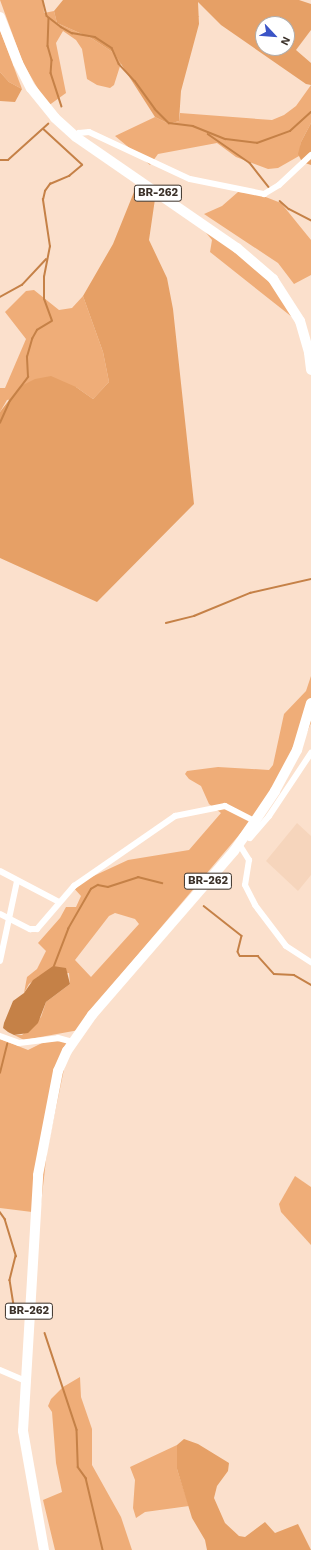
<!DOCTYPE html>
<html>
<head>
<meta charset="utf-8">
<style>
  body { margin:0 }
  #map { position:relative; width:311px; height:1550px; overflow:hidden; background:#fbe0cc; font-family:"Work Sans",sans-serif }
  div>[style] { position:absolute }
  .built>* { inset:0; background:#f6d5bc }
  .green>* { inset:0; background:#efad78 }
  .forest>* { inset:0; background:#e6a066 }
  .water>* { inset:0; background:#c58147 }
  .stream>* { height:1.5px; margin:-0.75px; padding:0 0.75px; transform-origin:0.75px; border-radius:0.75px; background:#c58147 }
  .minor>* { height:6px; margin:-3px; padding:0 3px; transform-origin:3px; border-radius:3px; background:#fff }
  .trunk>* { height:10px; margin:-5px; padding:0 5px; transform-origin:5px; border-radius:5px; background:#fff }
  span { translate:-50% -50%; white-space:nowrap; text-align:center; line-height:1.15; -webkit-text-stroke:3px #fff; paint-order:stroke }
  .shield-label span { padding:1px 3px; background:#fff; border:1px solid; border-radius:3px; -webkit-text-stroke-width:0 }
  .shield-label { font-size:11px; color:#3c322a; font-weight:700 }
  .north { position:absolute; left:255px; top:16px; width:40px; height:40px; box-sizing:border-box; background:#fff; border:1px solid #b1adaa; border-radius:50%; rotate:116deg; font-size:11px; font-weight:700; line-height:16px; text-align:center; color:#3c322a }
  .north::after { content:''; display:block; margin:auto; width:14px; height:18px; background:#3b54c6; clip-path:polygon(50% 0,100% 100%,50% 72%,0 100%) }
</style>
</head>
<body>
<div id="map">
  <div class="built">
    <i style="clip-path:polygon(297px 823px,311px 836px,311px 875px,298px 891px,266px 861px)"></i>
  </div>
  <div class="green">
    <i style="clip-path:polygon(0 0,43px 0,44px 13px,54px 11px,57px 23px,91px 38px,114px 53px,121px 63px,114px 85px,110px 88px,97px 85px,87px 79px,82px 49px,76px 40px,63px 31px,56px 43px,66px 93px,48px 106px,23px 63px)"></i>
    <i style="clip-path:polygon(0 30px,22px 89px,9px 82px,0 72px)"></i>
    <i style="clip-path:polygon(311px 85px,311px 123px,301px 142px,299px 156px,278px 168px,268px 169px,236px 157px,217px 143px,158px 154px,150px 165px,115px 136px,155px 117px,169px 124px,179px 121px,180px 113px,272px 120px,284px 115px,296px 106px)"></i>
    <i style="clip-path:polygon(238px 192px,258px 194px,281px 203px,311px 240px,311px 275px,294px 284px,278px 263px,204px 214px,222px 206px)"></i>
    <i style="clip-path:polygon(198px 223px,257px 260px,292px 317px,210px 252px,212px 240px)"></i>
    <i style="clip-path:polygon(34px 290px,59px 310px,72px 308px,83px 296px,103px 352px,109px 382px,93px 399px,76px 387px,7px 400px,0 412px,0 388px,5px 388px,26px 339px,5px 312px,26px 291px)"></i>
    <i style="clip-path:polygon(evenodd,311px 676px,311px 723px,295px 761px,272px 796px,102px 997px,79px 1030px,24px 1040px,14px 1035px,22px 1035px,41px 1017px,46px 1002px,70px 984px,69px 973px,39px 976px,29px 984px,24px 993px,27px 977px,37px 969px,46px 951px,38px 943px,60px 918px,66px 907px,76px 907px,81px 896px,72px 886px,128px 860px,189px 850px,221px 813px,209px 804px,201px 786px,189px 779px,185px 774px,187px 771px,218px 767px,269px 770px,273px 765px,284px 714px,306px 691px,311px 676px,115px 913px,135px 919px,139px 924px,91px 977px,75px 960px,109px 916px,115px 913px)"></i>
    <i style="clip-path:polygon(65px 1038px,68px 1050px,47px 1151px,40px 1213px,0 1208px,0 1039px,28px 1050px,42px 1043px)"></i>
    <i style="clip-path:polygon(295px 1176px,311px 1187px,311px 1245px,281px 1212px,279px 1204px)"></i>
    <i style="clip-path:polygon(80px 1377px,81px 1397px,92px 1429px,92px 1465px,121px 1517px,132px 1550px,55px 1550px,43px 1500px,62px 1492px,56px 1463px,52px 1412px,48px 1406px,51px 1399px,63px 1387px)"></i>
    <i style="clip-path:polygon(177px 1445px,177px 1469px,189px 1506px,145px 1512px,136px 1518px,133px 1508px,135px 1480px,130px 1467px)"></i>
  </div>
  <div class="forest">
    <i style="clip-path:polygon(evenodd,63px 0,299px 0,311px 4px,311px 30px,296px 50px,311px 63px,311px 85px,306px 84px,221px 25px,198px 2px,199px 24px,181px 91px,179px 121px,169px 124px,155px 117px,114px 53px,91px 38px,57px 23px,54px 11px,63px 0,263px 24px,287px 24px,287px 48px,263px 48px,263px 24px)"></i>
    <i style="clip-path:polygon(0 72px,9px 82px,22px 89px,15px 102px,0 101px)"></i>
    <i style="clip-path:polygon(311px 123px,311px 165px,302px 162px,298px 154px,301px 142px)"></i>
    <i style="clip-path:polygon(136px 187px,155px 199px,149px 240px,167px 278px,173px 309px,194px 504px,97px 602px,0 558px,0 412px,19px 387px,35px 379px,51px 376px,76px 387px,93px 399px,109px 382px,103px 352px,83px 296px,113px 244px)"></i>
    <i style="clip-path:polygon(184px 1439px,198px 1444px,229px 1463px,228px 1471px,217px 1486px,214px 1498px,225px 1523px,239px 1536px,245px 1537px,265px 1522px,275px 1533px,298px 1524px,311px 1550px,207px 1550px,205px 1540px,192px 1518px,177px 1469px,177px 1445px)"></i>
  </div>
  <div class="water">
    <i style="clip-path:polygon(53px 966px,66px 968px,70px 984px,46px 1002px,38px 1023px,28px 1033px,14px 1035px,8px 1032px,3px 1028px,4px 1023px,13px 1001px,24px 993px,33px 980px)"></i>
  </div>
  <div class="stream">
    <i style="left:43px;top:0;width:16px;rotate:76deg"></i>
    <i style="left:47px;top:16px;width:18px;rotate:38deg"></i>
    <i style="left:61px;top:27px;width:13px;rotate:29deg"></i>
    <i style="left:72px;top:33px;width:23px;rotate:10deg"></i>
    <i style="left:95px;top:37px;width:20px;rotate:33deg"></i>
    <i style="left:112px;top:48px;width:17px;rotate:66deg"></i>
    <i style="left:119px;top:64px;width:23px;rotate:47deg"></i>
    <i style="left:135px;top:81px;width:34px;rotate:54deg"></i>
    <i style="left:155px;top:109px;width:20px;rotate:45deg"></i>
    <i style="left:169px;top:123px;width:24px;rotate:7deg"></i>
    <i style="left:193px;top:126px;width:35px;rotate:22deg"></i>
    <i style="left:226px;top:139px;width:31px;rotate:7deg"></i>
    <i style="left:257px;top:143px;width:35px;rotate:-20deg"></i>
    <i style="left:290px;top:131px;width:28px;rotate:-42deg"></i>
    <i style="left:49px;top:18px;width:28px;rotate:92deg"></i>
    <i style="left:48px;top:46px;width:15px;rotate:74deg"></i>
    <i style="left:52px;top:60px;width:13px;rotate:94deg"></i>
    <i style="left:51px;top:73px;width:35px;rotate:72deg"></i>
    <i style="left:208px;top:134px;width:51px;rotate:34.6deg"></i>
    <i style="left:250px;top:163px;width:31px;rotate:52deg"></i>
    <i style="left:0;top:160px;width:8px"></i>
    <i style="left:8px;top:160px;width:54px;rotate:-42deg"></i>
    <i style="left:280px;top:201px;width:12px;rotate:42deg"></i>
    <i style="left:289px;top:209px;width:25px;rotate:27deg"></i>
    <i style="left:0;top:297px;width:25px;rotate:-29deg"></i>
    <i style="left:22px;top:285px;width:35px;rotate:-47deg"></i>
    <i style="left:0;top:423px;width:24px;rotate:-66deg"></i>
    <i style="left:10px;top:401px;width:30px;rotate:-53deg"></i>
    <i style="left:28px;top:377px;width:20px;rotate:-93deg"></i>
    <i style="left:27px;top:357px;width:19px;rotate:-74deg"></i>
    <i style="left:32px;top:339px;width:10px;rotate:-61deg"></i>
    <i style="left:37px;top:330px;width:17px;rotate:-31deg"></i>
    <i style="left:52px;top:321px;width:23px;rotate:-110deg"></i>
    <i style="left:44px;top:299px;width:22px;rotate:-90deg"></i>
    <i style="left:44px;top:277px;width:31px;rotate:-79deg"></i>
    <i style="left:50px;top:247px;width:48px;rotate:-98.5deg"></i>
    <i style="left:43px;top:200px;width:9px;rotate:-77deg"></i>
    <i style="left:45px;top:191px;width:9px;rotate:-54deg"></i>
    <i style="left:50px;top:184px;width:21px;rotate:-23deg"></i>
    <i style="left:69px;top:176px;width:17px;rotate:-40deg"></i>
    <i style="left:82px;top:165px;width:52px;rotate:-137.4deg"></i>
    <i style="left:166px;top:623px;width:29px;rotate:-14deg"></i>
    <i style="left:194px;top:616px;width:61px;rotate:-22.3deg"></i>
    <i style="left:250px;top:593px;width:63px;rotate:-12.9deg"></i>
    <i style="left:204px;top:906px;width:48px;rotate:38.3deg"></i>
    <i style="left:242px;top:936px;width:16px;rotate:104deg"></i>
    <i style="left:238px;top:952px;width:4px;rotate:63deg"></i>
    <i style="left:240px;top:956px;width:18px"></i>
    <i style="left:258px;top:956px;width:24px;rotate:48deg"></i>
    <i style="left:274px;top:974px;width:20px;rotate:3deg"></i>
    <i style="left:294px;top:975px;width:20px;rotate:30deg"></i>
    <i style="left:54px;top:966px;width:40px;rotate:-69deg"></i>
    <i style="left:68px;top:929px;width:46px;rotate:-60.1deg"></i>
    <i style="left:91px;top:889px;width:8px;rotate:-30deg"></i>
    <i style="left:98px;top:885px;width:10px;rotate:11deg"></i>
    <i style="left:108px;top:887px;width:32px;rotate:-18deg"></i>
    <i style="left:138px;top:877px;width:25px;rotate:14deg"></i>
    <i style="left:0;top:1073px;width:30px;rotate:-76deg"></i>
    <i style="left:0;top:1212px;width:9px;rotate:54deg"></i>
    <i style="left:5px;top:1219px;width:39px;rotate:73deg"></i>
    <i style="left:16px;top:1256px;width:25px;rotate:104deg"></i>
    <i style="left:10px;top:1280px;width:25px;rotate:81deg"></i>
    <i style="left:14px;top:1305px;width:8px;rotate:45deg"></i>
    <i style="left:45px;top:1333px;width:102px;rotate:71.7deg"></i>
    <i style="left:77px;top:1430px;width:37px;rotate:88deg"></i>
    <i style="left:78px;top:1467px;width:14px;rotate:54deg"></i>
    <i style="left:86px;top:1478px;width:74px;rotate:76.7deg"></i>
  </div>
  <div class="minor">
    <i style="left:76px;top:137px;width:5px;rotate:-53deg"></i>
    <i style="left:79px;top:133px;width:10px;rotate:-6deg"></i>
    <i style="left:89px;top:132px;width:111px;rotate:25deg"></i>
    <i style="left:190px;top:179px;width:76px;rotate:11.5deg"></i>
    <i style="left:264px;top:194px;width:17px;rotate:-31deg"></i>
    <i style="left:279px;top:185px;width:44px;rotate:-43.2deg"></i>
    <i style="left:245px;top:836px;width:5px;rotate:22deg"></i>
    <i style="left:250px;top:838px;width:29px;rotate:-49deg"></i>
    <i style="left:269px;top:816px;width:76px;rotate:-56.3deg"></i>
    <i style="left:239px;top:844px;width:19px;rotate:58deg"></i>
    <i style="left:249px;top:860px;width:25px;rotate:99deg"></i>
    <i style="left:245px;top:885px;width:22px;rotate:63deg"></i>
    <i style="left:255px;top:905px;width:51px;rotate:52.9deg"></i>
    <i style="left:286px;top:946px;width:30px;rotate:33deg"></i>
    <i style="left:0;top:871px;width:67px;rotate:27.7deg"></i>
    <i style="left:0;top:914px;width:34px;rotate:27deg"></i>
    <i style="left:30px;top:929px;width:7px"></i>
    <i style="left:37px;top:929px;width:57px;rotate:-49.3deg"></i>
    <i style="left:74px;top:886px;width:123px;rotate:-34.7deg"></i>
    <i style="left:175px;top:816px;width:51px;rotate:-11.3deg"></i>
    <i style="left:225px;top:806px;width:34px;rotate:27deg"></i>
    <i style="left:0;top:961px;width:82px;rotate:-78deg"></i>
    <i style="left:0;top:1036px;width:20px;rotate:20deg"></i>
    <i style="left:19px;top:1043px;width:39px;rotate:-7deg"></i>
    <i style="left:58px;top:1038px;width:16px;rotate:15deg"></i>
    <i style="left:0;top:1370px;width:26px;rotate:23deg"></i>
  </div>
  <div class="trunk">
    <i style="left:0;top:17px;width:49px;rotate:68.6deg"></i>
    <i style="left:18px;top:63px;width:28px;rotate:63deg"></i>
    <i style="left:31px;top:88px;width:38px;rotate:51deg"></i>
    <i style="left:55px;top:118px;width:28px;rotate:42deg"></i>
    <i style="left:76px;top:137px;width:196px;rotate:34.6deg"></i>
    <i style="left:237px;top:248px;width:48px;rotate:40.7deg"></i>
    <i style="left:273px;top:279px;width:50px;rotate:57.3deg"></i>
    <i style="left:300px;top:321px;width:33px;rotate:74deg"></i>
    <i style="left:309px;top:353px;width:17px;rotate:83deg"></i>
    <i style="left:44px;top:1550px;width:121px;rotate:-100deg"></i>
    <i style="left:23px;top:1431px;width:256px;rotate:-86.6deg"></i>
    <i style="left:38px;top:1175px;width:106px;rotate:-79.1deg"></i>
    <i style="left:58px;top:1071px;width:22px;rotate:-66deg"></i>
    <i style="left:67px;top:1051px;width:44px;rotate:-55.2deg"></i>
    <i style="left:92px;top:1015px;width:217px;rotate:-49.1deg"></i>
    <i style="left:234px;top:851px;width:37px;rotate:-55deg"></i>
    <i style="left:255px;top:821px;width:36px;rotate:-56deg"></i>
    <i style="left:275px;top:791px;width:47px;rotate:-61.8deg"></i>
    <i style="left:297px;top:750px;width:49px;rotate:-73.4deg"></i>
  </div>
  <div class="shield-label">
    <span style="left:158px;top:193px">BR-262</span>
    <span style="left:208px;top:881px">BR-262</span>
    <span style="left:29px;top:1311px">BR-262</span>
  </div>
  <div class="north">N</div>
</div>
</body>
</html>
